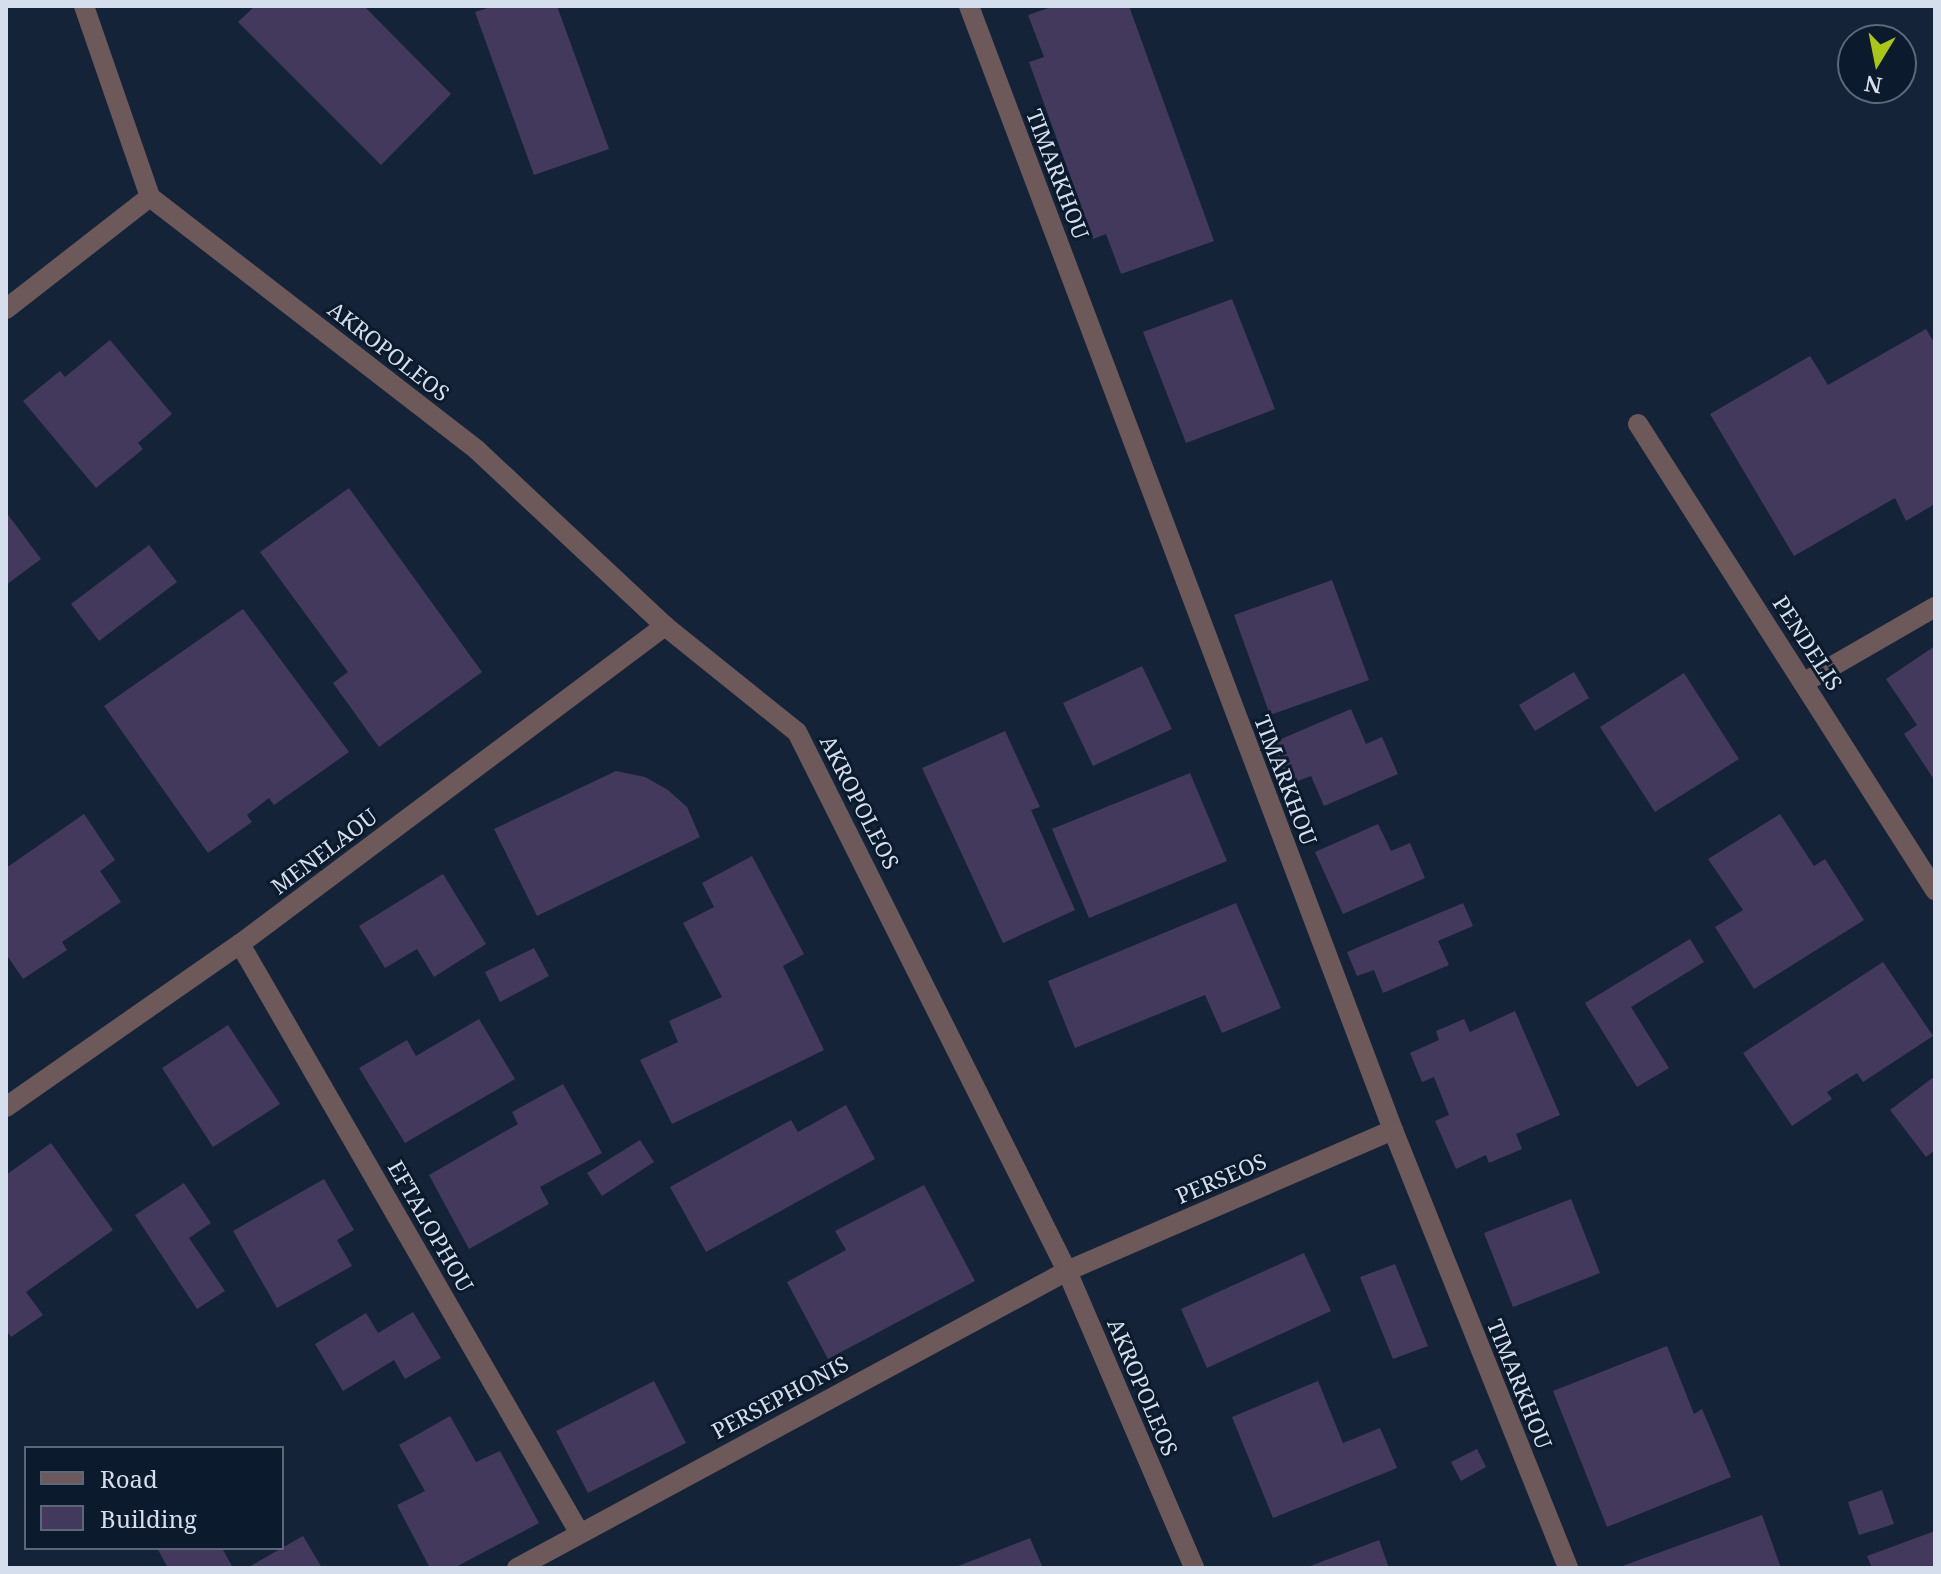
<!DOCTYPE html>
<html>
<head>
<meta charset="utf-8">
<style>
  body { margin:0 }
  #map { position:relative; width:1941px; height:1574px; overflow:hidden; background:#152338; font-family:"Noto Serif",serif }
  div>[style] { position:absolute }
  .building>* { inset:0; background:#43395c }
  .street>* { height:20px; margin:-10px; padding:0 10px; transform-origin:10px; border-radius:10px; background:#6d585a }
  span { translate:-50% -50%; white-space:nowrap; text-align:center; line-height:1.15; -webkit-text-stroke:6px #0c1a2d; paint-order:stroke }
  .street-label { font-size:22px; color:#d5deec }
  .frame { position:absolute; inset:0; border:8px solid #d5deec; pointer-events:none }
  .legend { position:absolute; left:24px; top:1446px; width:260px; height:104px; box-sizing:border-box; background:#0c1a2d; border:2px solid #5c6879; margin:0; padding:10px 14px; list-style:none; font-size:24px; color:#d5deec }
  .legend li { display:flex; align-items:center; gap:16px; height:40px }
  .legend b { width:40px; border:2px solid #5c6879 }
  .north { position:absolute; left:1837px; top:24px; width:80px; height:80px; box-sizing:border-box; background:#0c1a2d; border:2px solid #5c6879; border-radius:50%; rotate:190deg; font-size:22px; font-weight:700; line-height:32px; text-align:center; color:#d5deec }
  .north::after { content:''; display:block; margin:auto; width:28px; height:36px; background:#abc716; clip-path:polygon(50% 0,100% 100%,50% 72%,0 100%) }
</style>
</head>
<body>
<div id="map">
  <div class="building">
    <i style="clip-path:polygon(255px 6px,364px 6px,451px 94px,381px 165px,238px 22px)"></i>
    <i style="clip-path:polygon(494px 6px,557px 6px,609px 149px,534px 175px,475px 12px)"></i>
    <i style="clip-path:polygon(1054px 6px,1129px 6px,1214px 241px,1121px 274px,1106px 234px,1093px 239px,1029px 62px,1044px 57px,1028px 15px)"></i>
    <i style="clip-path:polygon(1232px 299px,1275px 409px,1186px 443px,1143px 332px)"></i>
    <i style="clip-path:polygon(1926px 329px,1935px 344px,1935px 504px,1906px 521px,1895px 498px,1794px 556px,1710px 414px,1810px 356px,1828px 385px)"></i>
    <i style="clip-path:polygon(110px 340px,172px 414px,138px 443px,143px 449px,96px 488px,23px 401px,60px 371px,65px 377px)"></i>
    <i style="clip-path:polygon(349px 488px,482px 672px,379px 747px,333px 683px,348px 672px,260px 552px)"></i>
    <i style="clip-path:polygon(6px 512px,41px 559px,6px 585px)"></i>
    <i style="clip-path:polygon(149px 545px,177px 582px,99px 641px,71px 604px)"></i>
    <i style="clip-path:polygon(1332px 580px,1369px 680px,1270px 715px,1234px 615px)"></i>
    <i style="clip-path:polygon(243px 609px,349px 752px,274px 805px,269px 798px,247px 815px,252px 822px,208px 853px,104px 706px)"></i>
    <i style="clip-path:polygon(1935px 646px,1935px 781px,1904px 734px,1917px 725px,1886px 679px)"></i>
    <i style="clip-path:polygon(1142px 666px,1172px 729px,1093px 766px,1063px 703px)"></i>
    <i style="clip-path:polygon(1574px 672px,1589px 698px,1535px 731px,1519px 705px)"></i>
    <i style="clip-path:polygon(1684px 673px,1739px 759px,1655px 812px,1600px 727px)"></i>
    <i style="clip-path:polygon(1351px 709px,1366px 744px,1382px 737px,1398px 774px,1324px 806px,1311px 776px,1290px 784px,1272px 743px)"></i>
    <i style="clip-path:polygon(1005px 731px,1040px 807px,1031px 810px,1075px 910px,1003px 943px,922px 768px)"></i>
    <i style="clip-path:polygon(616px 771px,645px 777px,668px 790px,687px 807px,700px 837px,537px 916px,494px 829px)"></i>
    <i style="clip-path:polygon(1190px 773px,1227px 861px,1089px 918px,1052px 829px)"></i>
    <i style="clip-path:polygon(84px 814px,115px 860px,100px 871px,121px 902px,62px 942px,67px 950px,23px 979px,6px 954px,6px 868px)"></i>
    <i style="clip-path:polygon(1780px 814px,1814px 866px,1825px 859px,1864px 920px,1754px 989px,1715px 927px,1743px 910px,1708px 859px)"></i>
    <i style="clip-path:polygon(1378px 824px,1391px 851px,1410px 843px,1425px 878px,1343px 914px,1315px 852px)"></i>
    <i style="clip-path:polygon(752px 856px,804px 954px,783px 966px,824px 1050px,672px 1124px,640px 1060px,678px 1042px,669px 1021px,722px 997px,683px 923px,714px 907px,702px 883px)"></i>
    <i style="clip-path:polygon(443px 874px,486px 944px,434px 977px,417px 949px,385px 968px,359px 926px)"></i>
    <i style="clip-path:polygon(1236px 903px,1281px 1008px,1222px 1033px,1205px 995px,1075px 1048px,1048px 981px)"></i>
    <i style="clip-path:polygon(1463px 903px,1473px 926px,1438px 941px,1449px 965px,1383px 993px,1374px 970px,1357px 976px,1347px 952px)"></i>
    <i style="clip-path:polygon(1690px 939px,1704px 962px,1631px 1007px,1669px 1068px,1637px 1087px,1585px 1003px)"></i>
    <i style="clip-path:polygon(534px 948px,549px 976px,500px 1002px,485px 972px)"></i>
    <i style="clip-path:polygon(1883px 962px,1933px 1036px,1863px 1082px,1857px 1073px,1827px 1092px,1832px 1099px,1792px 1126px,1743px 1053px)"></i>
    <i style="clip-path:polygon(1515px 1011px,1560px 1115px,1516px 1134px,1522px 1149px,1489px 1163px,1486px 1155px,1456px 1169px,1435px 1121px,1449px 1115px,1434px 1077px,1422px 1082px,1410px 1053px,1439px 1040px,1436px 1031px,1464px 1019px,1470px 1032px)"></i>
    <i style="clip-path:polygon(479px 1019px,515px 1079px,405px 1143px,359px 1068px,407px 1040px,416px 1056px)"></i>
    <i style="clip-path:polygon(228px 1025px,280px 1104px,213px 1147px,162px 1068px)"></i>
    <i style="clip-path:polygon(1935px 1076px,1935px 1150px,1926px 1157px,1890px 1110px)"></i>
    <i style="clip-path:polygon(563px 1084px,602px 1153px,540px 1187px,549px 1204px,469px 1249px,429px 1175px,518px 1124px,512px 1112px)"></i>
    <i style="clip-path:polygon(846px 1105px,875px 1159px,706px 1252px,670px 1187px,791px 1120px,798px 1132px)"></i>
    <i style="clip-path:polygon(640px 1140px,654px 1162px,602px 1196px,587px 1173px)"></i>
    <i style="clip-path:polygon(51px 1143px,113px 1230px,26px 1292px,43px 1315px,11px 1337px,6px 1330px,6px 1175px)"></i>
    <i style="clip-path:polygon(324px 1179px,354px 1230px,337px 1240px,352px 1266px,277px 1308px,233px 1231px)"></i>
    <i style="clip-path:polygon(184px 1183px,211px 1223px,189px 1238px,225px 1291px,197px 1309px,135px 1215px)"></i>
    <i style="clip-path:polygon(924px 1185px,975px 1281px,828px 1359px,787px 1282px,846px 1250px,835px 1231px)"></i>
    <i style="clip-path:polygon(1571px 1199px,1600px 1273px,1513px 1307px,1484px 1233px)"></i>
    <i style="clip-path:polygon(1304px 1253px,1331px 1311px,1207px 1368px,1181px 1309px)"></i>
    <i style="clip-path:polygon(1395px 1264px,1428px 1346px,1393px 1359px,1360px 1277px)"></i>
    <i style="clip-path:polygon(413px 1312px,441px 1358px,405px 1379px,394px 1360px,343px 1391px,315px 1344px,366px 1313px,378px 1333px)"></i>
    <i style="clip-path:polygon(1667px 1346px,1694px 1414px,1702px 1409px,1731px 1477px,1607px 1527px,1553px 1391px)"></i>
    <i style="clip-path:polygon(654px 1381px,686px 1443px,588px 1493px,556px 1431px)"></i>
    <i style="clip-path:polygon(1318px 1381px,1343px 1443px,1380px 1428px,1397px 1468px,1273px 1518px,1232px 1417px)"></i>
    <i style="clip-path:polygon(450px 1416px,476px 1462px,500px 1451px,539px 1523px,454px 1568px,430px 1568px,397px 1505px,425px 1491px,399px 1445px)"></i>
    <i style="clip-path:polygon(1477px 1449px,1486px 1467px,1461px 1481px,1451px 1462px)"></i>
    <i style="clip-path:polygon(1882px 1490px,1894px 1524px,1859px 1535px,1848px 1502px)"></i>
    <i style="clip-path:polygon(1762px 1515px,1781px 1568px,1617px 1568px)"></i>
    <i style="clip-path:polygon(1935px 1531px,1935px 1568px,1872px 1568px,1867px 1556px)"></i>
    <i style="clip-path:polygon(303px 1536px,322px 1568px,247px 1568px)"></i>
    <i style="clip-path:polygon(1030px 1538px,1043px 1568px,953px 1568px)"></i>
    <i style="clip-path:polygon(1379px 1540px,1389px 1568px,1305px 1568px)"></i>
    <i style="clip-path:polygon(157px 1548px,222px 1548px,233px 1568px,168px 1568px)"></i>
  </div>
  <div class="street">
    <i style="left:84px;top:6px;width:202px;rotate:70.9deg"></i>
    <i style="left:969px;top:6px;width:1201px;rotate:69.33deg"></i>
    <i style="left:1393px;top:1130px;width:472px;rotate:68.2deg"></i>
    <i style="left:150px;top:197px;width:413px;rotate:37.7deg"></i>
    <i style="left:477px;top:450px;width:258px;rotate:43.1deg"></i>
    <i style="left:665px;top:626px;width:169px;rotate:38.8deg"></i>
    <i style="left:797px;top:732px;width:603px;rotate:63.39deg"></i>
    <i style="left:1067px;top:1271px;width:323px;rotate:66.8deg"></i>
    <i style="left:6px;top:309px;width:182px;rotate:-37.9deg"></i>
    <i style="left:1638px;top:424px;width:553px;rotate:57.49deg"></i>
    <i style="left:1805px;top:682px;width:150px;rotate:-30deg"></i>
    <i style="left:240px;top:944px;width:679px;rotate:60.04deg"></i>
    <i style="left:6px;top:1107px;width:285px;rotate:-34.9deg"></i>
    <i style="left:240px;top:944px;width:531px;rotate:-36.81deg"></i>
    <i style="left:517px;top:1568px;width:625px;rotate:-28.37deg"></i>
    <i style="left:1067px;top:1271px;width:355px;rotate:-23.4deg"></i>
  </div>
  <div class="street-label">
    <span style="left:1058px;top:174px;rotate:69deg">TIMARKHOU</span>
    <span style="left:389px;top:351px;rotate:38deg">AKROPOLEOS</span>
    <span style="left:1808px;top:643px;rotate:57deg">PENDELIS</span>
    <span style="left:1286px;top:780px;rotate:69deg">TIMARKHOU</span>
    <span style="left:860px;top:802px;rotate:63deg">AKROPOLEOS</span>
    <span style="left:324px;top:851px;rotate:-37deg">MENELAOU</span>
    <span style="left:1221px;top:1178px;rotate:-23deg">PERSEOS</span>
    <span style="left:431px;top:1226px;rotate:60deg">EFTALOPHOU</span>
    <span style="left:1520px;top:1384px;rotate:68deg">TIMARKHOU</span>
    <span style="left:1143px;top:1387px;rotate:67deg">AKROPOLEOS</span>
    <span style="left:780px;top:1397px;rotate:-28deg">PERSEPHONIS</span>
  </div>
  <div class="frame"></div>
  <ul class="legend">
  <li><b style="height:10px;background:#6d585a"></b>Road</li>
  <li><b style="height:22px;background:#43395c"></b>Building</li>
  </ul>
  <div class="north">N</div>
</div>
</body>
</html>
